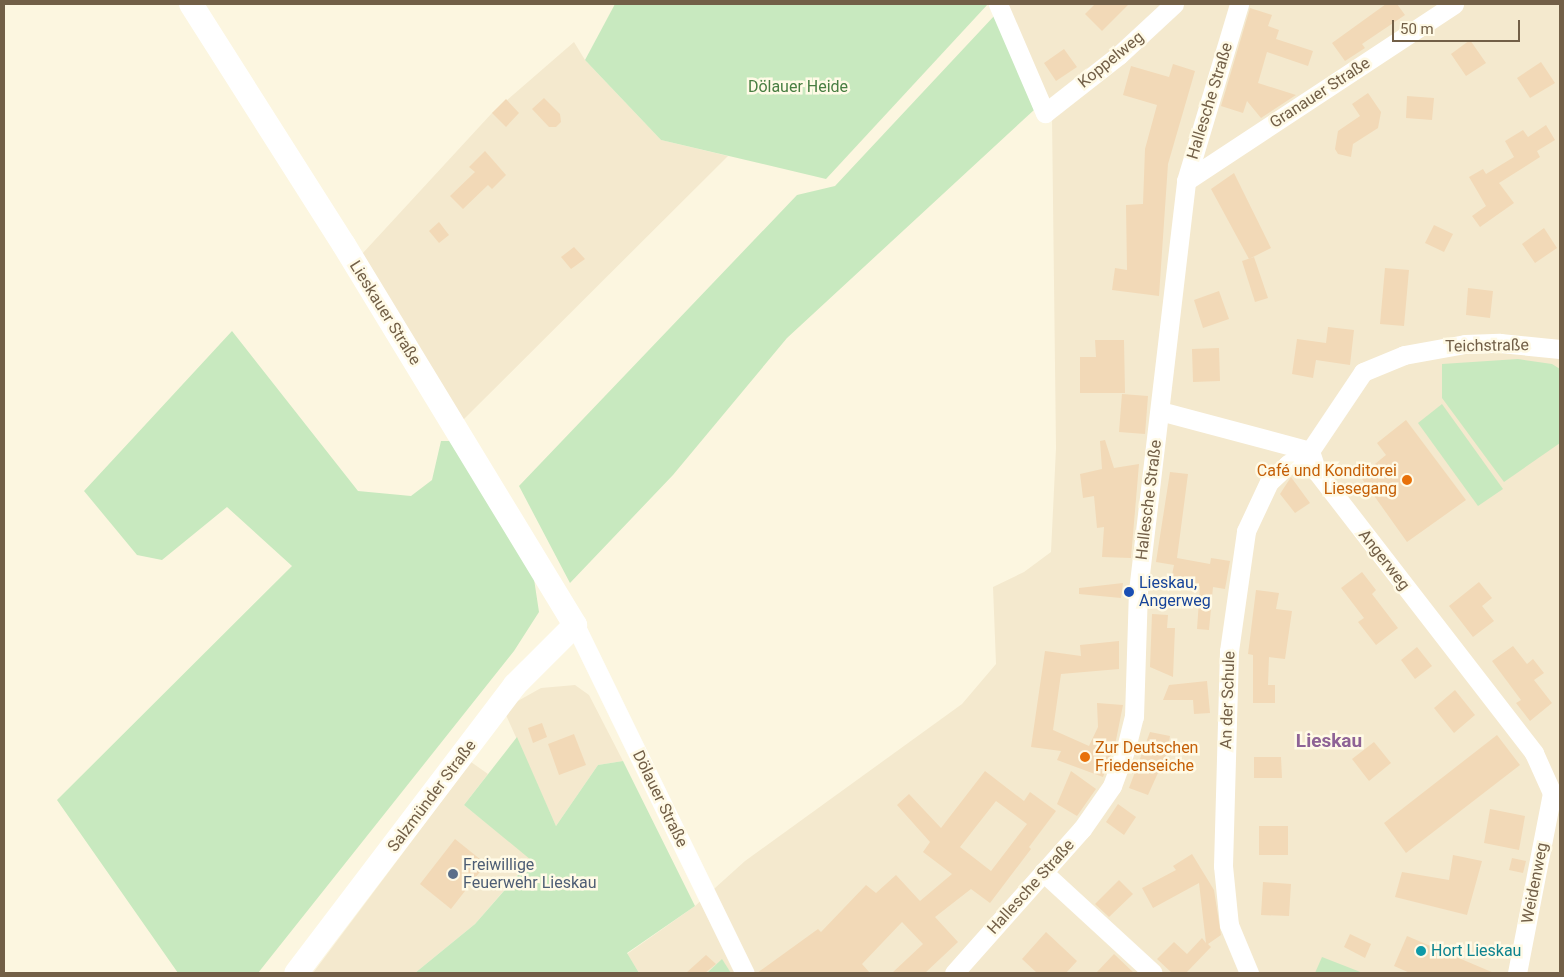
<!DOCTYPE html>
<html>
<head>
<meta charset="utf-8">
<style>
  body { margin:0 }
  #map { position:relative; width:1564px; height:977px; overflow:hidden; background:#fcf6e0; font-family:Roboto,sans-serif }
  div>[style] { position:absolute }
  .residential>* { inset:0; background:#f4e9ce }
  .green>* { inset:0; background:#c8e9bf }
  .building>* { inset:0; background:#f2d9b7 }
  .minor>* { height:19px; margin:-9.5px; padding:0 9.5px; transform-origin:9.5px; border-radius:9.5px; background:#fff }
  .tertiary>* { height:24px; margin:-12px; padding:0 12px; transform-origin:12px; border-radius:12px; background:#fff }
  .dots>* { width:14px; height:14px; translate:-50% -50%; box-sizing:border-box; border:2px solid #fffae6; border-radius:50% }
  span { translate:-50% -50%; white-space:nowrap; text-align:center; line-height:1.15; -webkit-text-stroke:5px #fffae6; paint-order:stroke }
  .street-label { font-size:16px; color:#725f47 }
  .park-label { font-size:16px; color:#487e42 }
  .food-label { font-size:16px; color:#c56008 }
  .right { translate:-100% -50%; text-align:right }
  .left { translate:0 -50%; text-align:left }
  .transit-label { font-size:16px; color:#164399 }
  .service-label { font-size:16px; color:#4e5e75 }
  .culture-label { font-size:16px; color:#0d838f }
  .quarter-label { font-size:19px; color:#8e6396; font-weight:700 }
  .frame { position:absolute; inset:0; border:5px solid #725f47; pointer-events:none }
  .scale { position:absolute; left:1392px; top:20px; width:128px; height:22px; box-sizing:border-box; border:2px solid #725f47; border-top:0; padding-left:6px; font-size:15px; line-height:18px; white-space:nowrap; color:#725f47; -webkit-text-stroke:4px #fffae6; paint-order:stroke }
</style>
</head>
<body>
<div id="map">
  <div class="residential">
    <i style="clip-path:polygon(991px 4px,1560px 4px,1560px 973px,731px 973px,722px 960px,707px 973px,639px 973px,627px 954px,695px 906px,745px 861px,962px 704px,996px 664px,993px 587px,1024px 572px,1051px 552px,1056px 448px,1052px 118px,1041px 122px,1034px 110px)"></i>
    <i style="clip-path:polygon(574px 42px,585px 60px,661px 140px,728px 156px,463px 420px,362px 254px,492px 113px)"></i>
    <i style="clip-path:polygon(575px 685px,589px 695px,623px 761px,598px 765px,556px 826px,506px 715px,516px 702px,541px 688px)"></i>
    <i style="clip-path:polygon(471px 762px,488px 774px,464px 805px,531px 859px,475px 924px,415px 973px,313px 973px)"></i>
  </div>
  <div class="green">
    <i style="clip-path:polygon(615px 4px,988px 4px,826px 179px,661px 140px,585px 60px)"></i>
    <i style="clip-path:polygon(995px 15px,1034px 110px,787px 338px,673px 475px,570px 583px,519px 486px,797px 195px,835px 186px)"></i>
    <i style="clip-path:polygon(232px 331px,358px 491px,411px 496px,432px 480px,441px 441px,452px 441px,534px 579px,539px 612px,514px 651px,258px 973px,178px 973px,57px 800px,292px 566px,227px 507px,162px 560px,137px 555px,84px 491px)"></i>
    <i style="clip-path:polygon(1518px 359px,1552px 364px,1560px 369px,1560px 443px,1504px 482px,1442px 398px,1442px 364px)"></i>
    <i style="clip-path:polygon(1442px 404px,1503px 489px,1478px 506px,1418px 423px)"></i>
    <i style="clip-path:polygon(517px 737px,556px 826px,598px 765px,623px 761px,695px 906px,627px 953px,639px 973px,415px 973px,475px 924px,531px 860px,464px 805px)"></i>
    <i style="clip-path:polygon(1322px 957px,1363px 973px,1315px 973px)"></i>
    <i style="clip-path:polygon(722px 959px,731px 973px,707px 973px)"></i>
  </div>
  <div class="building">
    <i style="clip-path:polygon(1095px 4px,1129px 4px,1102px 31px,1085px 14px)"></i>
    <i style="clip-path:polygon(1386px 4px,1397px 4px,1405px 15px,1362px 44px,1365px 48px,1345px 61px,1332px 43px)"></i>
    <i style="clip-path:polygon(1250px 8px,1272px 15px,1268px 26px,1279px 30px,1276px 39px,1313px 51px,1308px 66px,1267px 52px,1258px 83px,1296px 95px,1261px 118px,1247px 101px,1243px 113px,1221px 106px)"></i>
    <i style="clip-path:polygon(1470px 40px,1486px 63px,1466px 76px,1451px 54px)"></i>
    <i style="clip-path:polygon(1064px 49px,1077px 67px,1056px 81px,1044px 63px)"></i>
    <i style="clip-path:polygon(1541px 62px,1555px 83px,1530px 98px,1517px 78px)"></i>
    <i style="clip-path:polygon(1173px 64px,1195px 71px,1168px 164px,1159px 296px,1112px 290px,1115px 268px,1127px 270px,1126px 205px,1143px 204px,1145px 149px,1157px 105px,1123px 95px,1131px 66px,1169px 77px)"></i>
    <i style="clip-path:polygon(1368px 93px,1381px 112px,1378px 128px,1353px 144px,1351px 157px,1338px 154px,1335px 149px,1338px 131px,1360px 116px,1352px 104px)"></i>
    <i style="clip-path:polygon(1407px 96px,1434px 98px,1432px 120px,1406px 118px)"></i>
    <i style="clip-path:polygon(544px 98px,560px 114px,561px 122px,556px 127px,549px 127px,532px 109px)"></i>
    <i style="clip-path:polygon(506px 99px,519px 113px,506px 127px,492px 113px)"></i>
    <i style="clip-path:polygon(1546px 125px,1555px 140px,1537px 151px,1540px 157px,1499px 183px,1514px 203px,1480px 227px,1472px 216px,1486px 206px,1469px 177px,1483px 169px,1486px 174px,1514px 157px,1505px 141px,1523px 130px,1528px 137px)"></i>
    <i style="clip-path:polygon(485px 151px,506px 175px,492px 189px,488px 185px,463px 209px,450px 196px,475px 172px,469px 167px)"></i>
    <i style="clip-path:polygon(1234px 173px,1271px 248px,1249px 259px,1211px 189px)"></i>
    <i style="clip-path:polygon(439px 222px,449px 235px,439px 243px,429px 231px)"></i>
    <i style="clip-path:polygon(1434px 225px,1453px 234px,1444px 252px,1425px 243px)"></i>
    <i style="clip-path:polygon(1544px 228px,1557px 248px,1535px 263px,1522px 244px)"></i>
    <i style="clip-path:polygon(574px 247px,585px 259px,571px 269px,561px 257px)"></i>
    <i style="clip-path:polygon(1254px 257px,1268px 298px,1255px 302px,1242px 261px)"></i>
    <i style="clip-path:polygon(1385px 268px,1409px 270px,1404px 326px,1380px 324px)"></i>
    <i style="clip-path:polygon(1468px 288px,1493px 291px,1490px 318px,1466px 315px)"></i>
    <i style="clip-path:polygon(1219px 291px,1229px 319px,1203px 328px,1194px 300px)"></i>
    <i style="clip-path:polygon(1328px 327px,1354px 330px,1350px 365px,1316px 360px,1313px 378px,1292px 374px,1297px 339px,1326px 343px)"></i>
    <i style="clip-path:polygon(1095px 340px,1124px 340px,1125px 393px,1080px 393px,1080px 357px,1096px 357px)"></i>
    <i style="clip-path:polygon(1219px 348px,1220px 381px,1193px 382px,1192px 349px)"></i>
    <i style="clip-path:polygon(1122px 394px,1148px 396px,1145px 434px,1119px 432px)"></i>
    <i style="clip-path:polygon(1406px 420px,1466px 500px,1407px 542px,1360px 476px,1386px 455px,1377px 443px)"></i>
    <i style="clip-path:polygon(1105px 440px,1114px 468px,1139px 464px,1131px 558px,1102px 557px,1104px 527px,1097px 528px,1094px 496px,1083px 498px,1080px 474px,1102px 469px,1100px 441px)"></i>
    <i style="clip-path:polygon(1170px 472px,1188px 474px,1177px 558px,1210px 564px,1211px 558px,1230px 561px,1225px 589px,1213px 587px,1209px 630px,1197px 629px,1200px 586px,1171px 580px,1174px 565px,1156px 562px)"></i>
    <i style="clip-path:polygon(1291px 477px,1310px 503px,1295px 513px,1280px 494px)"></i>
    <i style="clip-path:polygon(1362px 572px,1376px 590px,1372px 594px,1398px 628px,1376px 645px,1358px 622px,1364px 618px,1341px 588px)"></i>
    <i style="clip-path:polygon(1479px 582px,1492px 598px,1482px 606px,1494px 621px,1473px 637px,1449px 606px)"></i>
    <i style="clip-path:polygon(1123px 583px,1121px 598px,1079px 594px,1079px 588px)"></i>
    <i style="clip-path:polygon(1256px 590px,1279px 593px,1276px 609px,1292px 611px,1285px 659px,1269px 657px,1268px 685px,1275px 685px,1275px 703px,1253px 703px,1253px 655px,1248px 654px)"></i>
    <i style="clip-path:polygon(1152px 614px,1168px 615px,1167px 628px,1175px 628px,1173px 677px,1150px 667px)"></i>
    <i style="clip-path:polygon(1119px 641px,1119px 669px,1061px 674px,1053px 730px,1089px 746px,1098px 727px,1097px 703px,1123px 705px,1115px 745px,1103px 777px,1057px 760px,1061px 751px,1031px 747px,1045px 651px,1081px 656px,1080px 645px)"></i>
    <i style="clip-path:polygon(1513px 646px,1527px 664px,1533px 659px,1544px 673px,1534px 680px,1552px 703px,1530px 721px,1516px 703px,1521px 700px,1492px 661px)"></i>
    <i style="clip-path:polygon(1417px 647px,1432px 666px,1415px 679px,1401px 660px)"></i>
    <i style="clip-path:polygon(1207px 681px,1210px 713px,1194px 714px,1193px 700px,1163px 700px,1169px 685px)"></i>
    <i style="clip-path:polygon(1455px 690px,1475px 715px,1454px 733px,1434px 708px)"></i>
    <i style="clip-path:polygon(542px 723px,547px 737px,533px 743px,528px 728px)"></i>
    <i style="clip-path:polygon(1150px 732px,1170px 736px,1167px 753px,1148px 795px,1129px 788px)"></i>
    <i style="clip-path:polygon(574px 734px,586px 765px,559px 775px,548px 744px)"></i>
    <i style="clip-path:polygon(1497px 735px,1520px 765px,1406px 853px,1384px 823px)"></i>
    <i style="clip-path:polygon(1374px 742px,1391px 763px,1369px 781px,1352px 759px)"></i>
    <i style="clip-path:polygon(1254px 757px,1281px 757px,1282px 778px,1254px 778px)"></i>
    <i style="clip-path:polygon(evenodd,985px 771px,1024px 801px,1030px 792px,1056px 811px,1029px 847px,1031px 849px,990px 903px,971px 889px,935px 917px,958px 942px,925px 973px,892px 973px,923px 944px,902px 922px,862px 964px,870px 973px,757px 973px,818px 929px,821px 932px,866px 885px,876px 893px,896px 875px,920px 901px,952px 874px,923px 852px,930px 842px,897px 805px,909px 794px,941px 828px,985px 771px,996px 801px,1027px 824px,991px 871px,960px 847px,996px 801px)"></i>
    <i style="clip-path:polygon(1071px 771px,1096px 789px,1077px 816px,1057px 804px)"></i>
    <i style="clip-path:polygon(1118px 804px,1136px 817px,1124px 835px,1106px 822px)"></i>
    <i style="clip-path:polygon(1490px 809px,1525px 816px,1519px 850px,1484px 843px)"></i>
    <i style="clip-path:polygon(1259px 826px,1288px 826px,1288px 855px,1259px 855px)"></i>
    <i style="clip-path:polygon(455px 839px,486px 864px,451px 909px,420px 884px)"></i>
    <i style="clip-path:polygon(1192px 854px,1214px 890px,1221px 935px,1208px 944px,1211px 947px,1186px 973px,1172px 973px,1157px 959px,1174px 942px,1187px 954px,1202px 938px,1206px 943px,1199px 883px,1153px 908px,1142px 888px,1176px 870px,1173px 866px)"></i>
    <i style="clip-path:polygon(1453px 855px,1482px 861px,1467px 915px,1395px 897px,1402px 872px,1449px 880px)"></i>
    <i style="clip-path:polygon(1512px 858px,1526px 861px,1523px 873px,1509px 870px)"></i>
    <i style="clip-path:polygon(1119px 880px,1133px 894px,1109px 917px,1095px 904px)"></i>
    <i style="clip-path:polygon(1263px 882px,1291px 884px,1289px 916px,1261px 915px)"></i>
    <i style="clip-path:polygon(1046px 932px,1077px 961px,1066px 973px,1037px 973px,1022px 959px)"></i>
    <i style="clip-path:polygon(1350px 934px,1371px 944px,1365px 958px,1344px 947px)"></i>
    <i style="clip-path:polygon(1407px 936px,1494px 973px,1410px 973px,1394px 966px)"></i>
    <i style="clip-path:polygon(1114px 954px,1134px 973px,1096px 973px)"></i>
    <i style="clip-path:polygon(706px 955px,716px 964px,705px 973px,686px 973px)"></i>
  </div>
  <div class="minor">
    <i style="left:998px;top:4px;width:119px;rotate:66.7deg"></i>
    <i style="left:1045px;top:113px;width:94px;rotate:-38.1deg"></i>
    <i style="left:1119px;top:55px;width:75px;rotate:-42.8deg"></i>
    <i style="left:1186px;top:181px;width:321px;rotate:-33.4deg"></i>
    <i style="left:1160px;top:411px;width:155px;rotate:14.9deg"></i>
    <i style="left:1310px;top:451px;width:22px;rotate:72deg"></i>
    <i style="left:1317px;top:472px;width:355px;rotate:52.3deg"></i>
    <i style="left:1534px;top:753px;width:44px;rotate:65.8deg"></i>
    <i style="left:1552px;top:793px;width:183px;rotate:101deg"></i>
    <i style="left:575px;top:625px;width:387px;rotate:64deg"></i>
    <i style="left:1043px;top:872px;width:149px;rotate:42.6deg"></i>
    <i style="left:954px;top:973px;width:193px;rotate:-48.4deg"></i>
    <i style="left:1082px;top:829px;width:52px;rotate:-55.1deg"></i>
    <i style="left:1112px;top:786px;width:40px;rotate:-69.8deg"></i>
    <i style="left:1126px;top:748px;width:32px;rotate:-76deg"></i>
    <i style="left:1134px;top:717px;width:126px;rotate:-88.2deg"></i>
    <i style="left:1138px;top:591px;width:413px;rotate:-83.3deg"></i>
    <i style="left:1186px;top:181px;width:185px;rotate:-73.3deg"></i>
    <i style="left:1249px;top:973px;width:52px;rotate:-112.6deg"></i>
    <i style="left:1229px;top:925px;width:59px;rotate:-95.8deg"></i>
    <i style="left:1223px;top:866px;width:215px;rotate:-88.4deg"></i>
    <i style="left:1229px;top:651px;width:121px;rotate:-81.9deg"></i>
    <i style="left:1246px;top:531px;width:54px;rotate:-64.9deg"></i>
    <i style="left:1269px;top:482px;width:26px;rotate:-43deg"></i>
    <i style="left:1288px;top:464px;width:26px;rotate:-31deg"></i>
    <i style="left:1310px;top:451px;width:95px;rotate:-56.1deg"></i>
    <i style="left:1363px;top:372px;width:44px;rotate:-22.5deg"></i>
    <i style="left:1404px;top:355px;width:62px;rotate:-10.2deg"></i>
    <i style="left:1465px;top:344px;width:35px;rotate:-2deg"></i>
    <i style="left:1500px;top:343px;width:60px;rotate:5.7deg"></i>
  </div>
  <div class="tertiary">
    <i style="left:191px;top:4px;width:285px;rotate:57.6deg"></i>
    <i style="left:344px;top:245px;width:445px;rotate:58.7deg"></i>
    <i style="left:575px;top:625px;width:85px;rotate:135deg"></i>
    <i style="left:515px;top:685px;width:362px;rotate:127.2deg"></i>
  </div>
  <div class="dots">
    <i style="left:1407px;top:480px;background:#e8710a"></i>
    <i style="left:1129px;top:592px;background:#1a4fb4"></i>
    <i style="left:1085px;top:757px;background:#e8710a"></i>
    <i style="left:453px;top:874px;background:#5c6f8a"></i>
    <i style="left:1421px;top:951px;background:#0f9aa8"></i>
  </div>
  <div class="street-label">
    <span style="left:1111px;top:60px;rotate:-39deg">Koppelweg</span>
    <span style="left:1320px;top:93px;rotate:-33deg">Granauer Straße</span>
    <span style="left:1210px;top:101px;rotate:-73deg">Hallesche Straße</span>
    <span style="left:385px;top:313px;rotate:58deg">Lieskauer Straße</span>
    <span style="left:1487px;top:346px;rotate:-1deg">Teichstraße</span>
    <span style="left:1149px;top:500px;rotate:-83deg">Hallesche Straße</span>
    <span style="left:1384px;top:560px;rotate:52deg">Angerweg</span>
    <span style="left:1228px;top:700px;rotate:-88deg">An der Schule</span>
    <span style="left:432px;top:796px;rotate:-53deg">Salzmünder Straße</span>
    <span style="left:660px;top:799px;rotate:64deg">Dölauer Straße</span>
    <span style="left:1535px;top:883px;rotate:-79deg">Weidenweg</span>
    <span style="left:1031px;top:887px;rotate:-48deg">Hallesche Straße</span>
  </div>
  <div class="park-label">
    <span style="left:798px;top:87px">Dölauer Heide</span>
  </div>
  <div class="food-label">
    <span class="right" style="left:1397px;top:480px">Café und Konditorei<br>Liesegang</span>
    <span class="left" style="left:1095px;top:757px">Zur Deutschen<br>Friedenseiche</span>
  </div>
  <div class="transit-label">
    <span class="left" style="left:1139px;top:592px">Lieskau,<br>Angerweg</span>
  </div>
  <div class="service-label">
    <span class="left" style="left:463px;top:874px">Freiwillige<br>Feuerwehr Lieskau</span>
  </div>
  <div class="culture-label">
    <span class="left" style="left:1431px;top:951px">Hort Lieskau</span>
  </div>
  <div class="quarter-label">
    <span style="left:1329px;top:741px">Lieskau</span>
  </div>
  <div class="frame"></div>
  <div class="scale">50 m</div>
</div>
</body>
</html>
